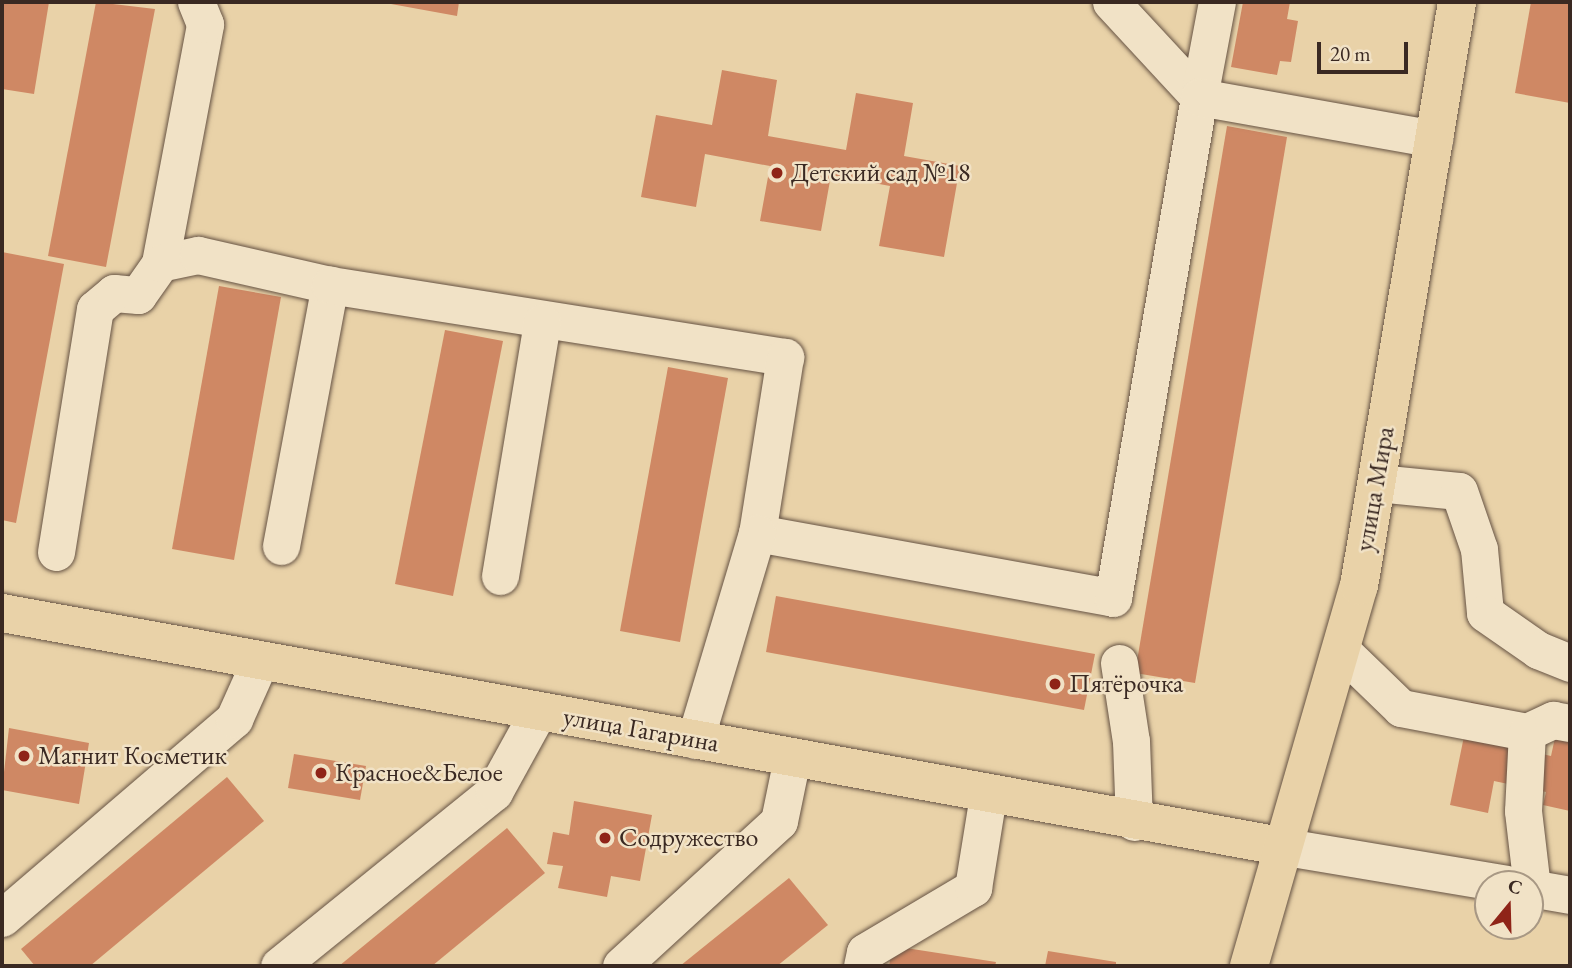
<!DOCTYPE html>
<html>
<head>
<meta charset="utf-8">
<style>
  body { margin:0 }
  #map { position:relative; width:1572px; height:968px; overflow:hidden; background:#e9d2a8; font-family:"EB Garamond",serif }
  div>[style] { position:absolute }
  .building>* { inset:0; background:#cf8864 }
  .roads { filter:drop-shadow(0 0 2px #665344) drop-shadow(0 0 2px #665344) }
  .minor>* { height:37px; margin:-18.5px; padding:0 18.5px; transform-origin:18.5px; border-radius:18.5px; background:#f1e2c6 }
  .major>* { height:38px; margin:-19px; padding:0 19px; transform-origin:19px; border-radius:19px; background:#e9d2a8 }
  .dots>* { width:19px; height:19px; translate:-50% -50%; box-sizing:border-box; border:4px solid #f1e2c6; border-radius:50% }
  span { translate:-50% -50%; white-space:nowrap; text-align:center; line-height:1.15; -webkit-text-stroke:5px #f1e2c6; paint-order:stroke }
  .poi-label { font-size:26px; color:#3a2922 }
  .left { translate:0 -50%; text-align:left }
  .street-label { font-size:26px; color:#3a2922 }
  .frame { position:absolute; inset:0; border:4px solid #3a2922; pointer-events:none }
  .north { position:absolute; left:1474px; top:870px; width:70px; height:70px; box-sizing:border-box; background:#f1e2c6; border:2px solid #a89884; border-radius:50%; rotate:19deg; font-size:19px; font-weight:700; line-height:28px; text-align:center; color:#3a2922 }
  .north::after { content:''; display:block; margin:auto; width:24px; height:32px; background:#8f2418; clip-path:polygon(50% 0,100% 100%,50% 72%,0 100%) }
  .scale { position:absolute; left:1317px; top:42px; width:91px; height:32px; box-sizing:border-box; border:4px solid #3a2922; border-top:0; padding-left:9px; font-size:21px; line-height:24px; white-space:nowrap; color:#3a2922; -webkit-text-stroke:5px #f1e2c6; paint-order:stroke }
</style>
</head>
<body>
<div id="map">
  <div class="building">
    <i style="clip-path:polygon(2px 2px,49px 2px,34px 94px,2px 89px)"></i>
    <i style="clip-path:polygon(96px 2px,155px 9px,106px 267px,48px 256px)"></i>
    <i style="clip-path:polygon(380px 2px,459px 2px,457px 16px)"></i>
    <i style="clip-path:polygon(1243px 2px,1290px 2px,1287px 19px,1298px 21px,1291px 62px,1280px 61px,1277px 75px,1231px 67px)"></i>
    <i style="clip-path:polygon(1531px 2px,1570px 2px,1570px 103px,1515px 93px)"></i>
    <i style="clip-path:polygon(722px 70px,777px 80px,768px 136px,846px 150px,856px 93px,913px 103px,904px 156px,960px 166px,944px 257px,879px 246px,890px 186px,831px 175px,821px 231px,760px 221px,770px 166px,705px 154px,696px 207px,641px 197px,656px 115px,712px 125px)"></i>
    <i style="clip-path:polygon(1227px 126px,1287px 137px,1195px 683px,1135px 673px)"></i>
    <i style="clip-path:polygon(2px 252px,64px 264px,16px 523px,2px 520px)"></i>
    <i style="clip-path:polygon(219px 286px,281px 297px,234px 560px,172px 549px)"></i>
    <i style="clip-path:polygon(445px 330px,503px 341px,453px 596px,395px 584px)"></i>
    <i style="clip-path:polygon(668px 367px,728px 378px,680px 642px,620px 631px)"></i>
    <i style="clip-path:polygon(776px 596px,1095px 654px,1084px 710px,766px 652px)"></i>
    <i style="clip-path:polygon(1471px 702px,1508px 710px,1501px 745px,1551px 756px,1556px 733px,1570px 736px,1570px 811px,1543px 805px,1546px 792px,1494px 781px,1488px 813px,1450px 805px)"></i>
    <i style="clip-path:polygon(9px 728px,89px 743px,79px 804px,2px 790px)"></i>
    <i style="clip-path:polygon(294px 754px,366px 766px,360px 800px,288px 788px)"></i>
    <i style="clip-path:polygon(227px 777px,264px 821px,90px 966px,35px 966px,21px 949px)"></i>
    <i style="clip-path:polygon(574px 801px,652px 815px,640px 881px,611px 876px,607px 897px,558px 888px,563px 866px,547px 864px,553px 832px,569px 835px)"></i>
    <i style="clip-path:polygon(507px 828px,545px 873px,432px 966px,339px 966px)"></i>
    <i style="clip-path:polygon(789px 878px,828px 925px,777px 966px,680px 966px)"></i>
    <i style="clip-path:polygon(893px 946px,996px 962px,995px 966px,889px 966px)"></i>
    <i style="clip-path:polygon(1048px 951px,1116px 962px,1116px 966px,1045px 966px)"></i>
  </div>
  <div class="roads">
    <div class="minor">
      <i style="left:1111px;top:2px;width:129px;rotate:47.2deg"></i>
      <i style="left:1199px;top:97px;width:97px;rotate:-79.3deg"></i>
      <i style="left:160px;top:263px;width:243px;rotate:-79.3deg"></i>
      <i style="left:205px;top:24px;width:24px;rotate:-112deg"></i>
      <i style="left:1377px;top:483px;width:82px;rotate:5.6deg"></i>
      <i style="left:1459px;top:491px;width:61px;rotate:71deg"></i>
      <i style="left:1479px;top:549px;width:64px;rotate:84.6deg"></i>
      <i style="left:1485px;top:613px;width:65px;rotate:34.9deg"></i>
      <i style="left:1538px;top:650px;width:35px;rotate:22deg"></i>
      <i style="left:757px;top:533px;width:362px;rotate:10.3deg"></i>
      <i style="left:1113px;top:598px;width:508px;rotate:-80.26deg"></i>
      <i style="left:1199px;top:97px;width:239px;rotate:10.1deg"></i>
      <i style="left:281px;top:546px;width:266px;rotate:-79.4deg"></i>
      <i style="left:56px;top:552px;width:246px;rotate:-80.9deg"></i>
      <i style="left:95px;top:309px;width:25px;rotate:-40deg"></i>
      <i style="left:114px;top:293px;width:24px;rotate:5deg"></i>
      <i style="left:138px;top:295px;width:39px;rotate:-55deg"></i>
      <i style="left:160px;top:263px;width:39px;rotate:-12deg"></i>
      <i style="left:198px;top:255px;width:135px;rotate:12.8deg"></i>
      <i style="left:330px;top:285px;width:461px;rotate:9deg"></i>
      <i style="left:785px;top:357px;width:178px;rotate:99deg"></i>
      <i style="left:757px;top:533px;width:216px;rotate:106.7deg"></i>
      <i style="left:500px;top:576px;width:257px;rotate:-80.6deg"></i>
      <i style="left:1342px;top:651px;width:82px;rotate:44deg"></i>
      <i style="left:1401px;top:708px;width:128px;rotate:10.8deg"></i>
      <i style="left:1527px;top:732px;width:79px;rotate:92.9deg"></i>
      <i style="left:1523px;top:811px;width:78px;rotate:83.3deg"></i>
      <i style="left:1119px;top:663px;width:79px;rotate:81.3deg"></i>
      <i style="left:1131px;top:741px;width:81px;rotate:87.9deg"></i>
      <i style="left:1527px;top:732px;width:29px;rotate:-25deg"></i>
      <i style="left:1553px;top:720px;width:17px;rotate:10deg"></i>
      <i style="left:1280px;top:846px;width:229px;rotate:9.5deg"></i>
      <i style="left:1530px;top:888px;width:41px;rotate:9.9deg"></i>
      <i style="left:2px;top:918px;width:306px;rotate:-40.6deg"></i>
      <i style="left:234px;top:719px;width:64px;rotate:-65.9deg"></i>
      <i style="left:279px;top:966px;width:277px;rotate:-39deg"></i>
      <i style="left:494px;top:792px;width:91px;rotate:-61.2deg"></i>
      <i style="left:621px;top:966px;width:214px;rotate:-42.5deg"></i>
      <i style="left:779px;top:821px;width:64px;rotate:-78.3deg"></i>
      <i style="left:862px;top:966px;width:14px;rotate:-78deg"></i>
      <i style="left:865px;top:952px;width:126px;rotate:-30.7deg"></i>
      <i style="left:973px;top:888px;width:94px;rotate:-80.8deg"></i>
    </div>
    <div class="major">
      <i style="left:2px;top:613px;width:1299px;rotate:10.33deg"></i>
      <i style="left:1249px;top:966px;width:396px;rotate:-73.9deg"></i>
      <i style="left:1359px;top:586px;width:592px;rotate:-80.47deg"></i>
    </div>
  </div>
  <div class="dots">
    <i style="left:777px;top:173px;background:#8f2418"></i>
    <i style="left:1055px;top:684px;background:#8f2418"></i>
    <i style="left:24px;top:756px;background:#8f2418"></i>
    <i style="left:321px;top:773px;background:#8f2418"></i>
    <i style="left:605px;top:838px;background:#8f2418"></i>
  </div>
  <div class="poi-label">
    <span class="left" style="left:791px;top:173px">Детский сад №18</span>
    <span class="left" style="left:1069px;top:684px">Пятёрочка</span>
    <span class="left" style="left:38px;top:756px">Магнит Косметик</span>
    <span class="left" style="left:335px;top:773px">Красное&amp;Белое</span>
    <span class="left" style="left:619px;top:838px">Содружество</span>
  </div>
  <div class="street-label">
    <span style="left:1375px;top:489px;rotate:-80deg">улица Мира</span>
    <span style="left:641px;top:730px;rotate:10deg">улица Гагарина</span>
  </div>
  <div class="frame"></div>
  <div class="north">С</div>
  <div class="scale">20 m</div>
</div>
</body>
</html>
